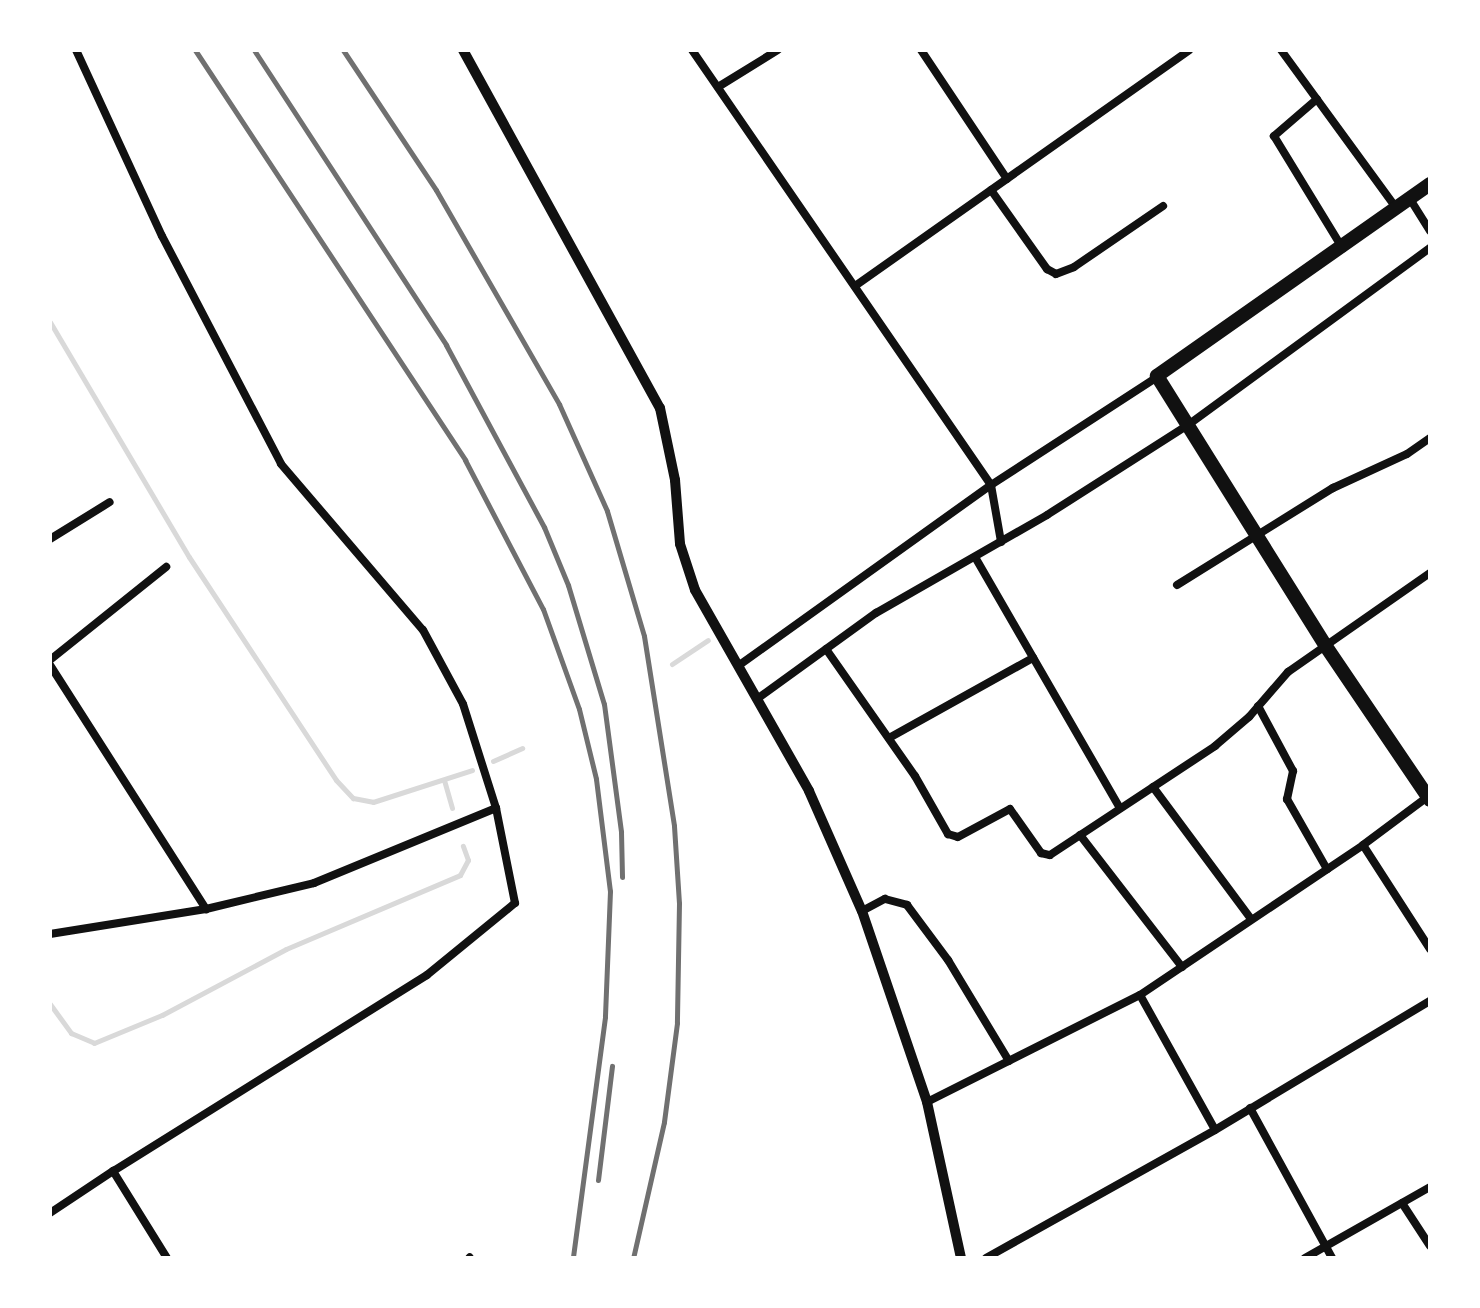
<!DOCTYPE html>
<html>
<head>
<meta charset="utf-8">
<style>
  body { margin:0 }
  #map { position:relative; width:1480px; height:1308px; overflow:hidden; background:#fff; font-family:"Noto Sans",sans-serif }
  div>[style] { position:absolute }
  .stream>* { height:5px; margin:-2.5px; padding:0 2.5px; transform-origin:2.5px; border-radius:2.5px; background:#d9d9d9 }
  .minor>* { height:8px; margin:-4px; padding:0 4px; transform-origin:4px; border-radius:4px; background:#111 }
  .tertiary>* { height:10px; margin:-5px; padding:0 5px; transform-origin:5px; border-radius:5px; background:#111 }
  .trunk>* { height:14px; margin:-7px; padding:0 7px; transform-origin:7px; border-radius:7px; background:#111 }
  .rail>* { height:5px; margin:-2.5px; padding:0 2.5px; transform-origin:2.5px; border-radius:2.5px; background:#707070 }
  span { translate:-50% -50%; white-space:nowrap; text-align:center; line-height:1.15; -webkit-text-stroke:9px #fff; paint-order:stroke }
  .frame { position:absolute; inset:0; border:52px solid #fff; pointer-events:none }
</style>
</head>
<body>
<div id="map">
  <div class="stream">
    <i style="left:50px;top:322px;width:273px;rotate:59.4deg"></i>
    <i style="left:189px;top:557px;width:267px;rotate:56.6deg"></i>
    <i style="left:336px;top:780px;width:25px;rotate:47deg"></i>
    <i style="left:353px;top:798px;width:20px;rotate:11deg"></i>
    <i style="left:373px;top:802px;width:104px;rotate:-17.9deg"></i>
    <i style="left:672px;top:664px;width:43px;rotate:-33.7deg"></i>
    <i style="left:493px;top:761px;width:32px;rotate:-24deg"></i>
    <i style="left:444px;top:780px;width:29px;rotate:74deg"></i>
    <i style="left:50px;top:1004px;width:36px;rotate:54deg"></i>
    <i style="left:71px;top:1033px;width:25px;rotate:23deg"></i>
    <i style="left:94px;top:1043px;width:74px;rotate:-22.4deg"></i>
    <i style="left:162px;top:1015px;width:140px;rotate:-28deg"></i>
    <i style="left:286px;top:949px;width:189px;rotate:-23deg"></i>
    <i style="left:460px;top:875px;width:17px;rotate:-62deg"></i>
    <i style="left:468px;top:860px;width:15px;rotate:-110deg"></i>
  </div>
  <div class="minor">
    <i style="left:76px;top:50px;width:205px;rotate:65.2deg"></i>
    <i style="left:162px;top:236px;width:257px;rotate:62.4deg"></i>
    <i style="left:281px;top:464px;width:218px;rotate:49.5deg"></i>
    <i style="left:423px;top:630px;width:84px;rotate:61.6deg"></i>
    <i style="left:463px;top:704px;width:109px;rotate:72.4deg"></i>
    <i style="left:496px;top:808px;width:97px;rotate:78.7deg"></i>
    <i style="left:515px;top:903px;width:114px;rotate:140.7deg"></i>
    <i style="left:427px;top:975px;width:370px;rotate:148deg"></i>
    <i style="left:692px;top:50px;width:528px;rotate:55.5deg"></i>
    <i style="left:991px;top:485px;width:198px;rotate:-33deg"></i>
    <i style="left:921px;top:50px;width:155px;rotate:56.3deg"></i>
    <i style="left:1281px;top:50px;width:197px;rotate:53.9deg"></i>
    <i style="left:718px;top:87px;width:70px;rotate:-31.7deg"></i>
    <i style="left:1317px;top:99px;width:57px;rotate:139.3deg"></i>
    <i style="left:1274px;top:136px;width:132px;rotate:58.6deg"></i>
    <i style="left:991px;top:190px;width:97px;rotate:54.7deg"></i>
    <i style="left:1047px;top:269px;width:10px;rotate:29deg"></i>
    <i style="left:1056px;top:274px;width:19px;rotate:-21deg"></i>
    <i style="left:1074px;top:267px;width:108px;rotate:-34.4deg"></i>
    <i style="left:1410px;top:199px;width:38px;rotate:58deg"></i>
    <i style="left:855px;top:286px;width:409px;rotate:-35.2deg"></i>
    <i style="left:50px;top:539px;width:70px;rotate:-31.7deg"></i>
    <i style="left:975px;top:557px;width:290px;rotate:60deg"></i>
    <i style="left:1177px;top:585px;width:184px;rotate:-31.9deg"></i>
    <i style="left:1333px;top:488px;width:81px;rotate:-24.7deg"></i>
    <i style="left:1407px;top:454px;width:28px;rotate:-35deg"></i>
    <i style="left:826px;top:649px;width:155px;rotate:55deg"></i>
    <i style="left:915px;top:776px;width:67px;rotate:60.4deg"></i>
    <i style="left:948px;top:834px;width:10px;rotate:17deg"></i>
    <i style="left:958px;top:837px;width:59px;rotate:-28.3deg"></i>
    <i style="left:1010px;top:809px;width:54px;rotate:54.8deg"></i>
    <i style="left:1041px;top:853px;width:9px;rotate:13deg"></i>
    <i style="left:1050px;top:855px;width:198px;rotate:-33.4deg"></i>
    <i style="left:1215px;top:746px;width:45px;rotate:-40.5deg"></i>
    <i style="left:1249px;top:717px;width:60px;rotate:-49.1deg"></i>
    <i style="left:1288px;top:672px;width:173px;rotate:-34.9deg"></i>
    <i style="left:50px;top:660px;width:149px;rotate:-38.7deg"></i>
    <i style="left:50px;top:665px;width:290px;rotate:57.4deg"></i>
    <i style="left:738px;top:666px;width:311px;rotate:-35.6deg"></i>
    <i style="left:991px;top:485px;width:58px;rotate:80deg"></i>
    <i style="left:757px;top:699px;width:147px;rotate:-35.9deg"></i>
    <i style="left:876px;top:613px;width:197px;rotate:-29.8deg"></i>
    <i style="left:1047px;top:515px;width:167px;rotate:-32.6deg"></i>
    <i style="left:1188px;top:425px;width:300px;rotate:-36.2deg"></i>
    <i style="left:1258px;top:706px;width:74px;rotate:61.7deg"></i>
    <i style="left:1293px;top:771px;width:29px;rotate:102deg"></i>
    <i style="left:1287px;top:799px;width:81px;rotate:60.3deg"></i>
    <i style="left:889px;top:738px;width:165px;rotate:-29.1deg"></i>
    <i style="left:1153px;top:787px;width:164px;rotate:53.4deg"></i>
    <i style="left:1080px;top:835px;width:167px;rotate:52.3deg"></i>
    <i style="left:1363px;top:845px;width:124px;rotate:57.2deg"></i>
    <i style="left:862px;top:911px;width:26px;rotate:-28deg"></i>
    <i style="left:885px;top:899px;width:23px;rotate:15deg"></i>
    <i style="left:907px;top:905px;width:69px;rotate:53.3deg"></i>
    <i style="left:948px;top:960px;width:118px;rotate:58.9deg"></i>
    <i style="left:50px;top:934px;width:158px;rotate:-9.1deg"></i>
    <i style="left:206px;top:909px;width:111px;rotate:-13.5deg"></i>
    <i style="left:314px;top:883px;width:197px;rotate:-22.4deg"></i>
    <i style="left:1140px;top:995px;width:154px;rotate:60.9deg"></i>
    <i style="left:927px;top:1102px;width:238px;rotate:-26.7deg"></i>
    <i style="left:1140px;top:995px;width:269px;rotate:-33.9deg"></i>
    <i style="left:1363px;top:845px;width:84px;rotate:-36.7deg"></i>
    <i style="left:1250px;top:1108px;width:171px;rotate:61.3deg"></i>
    <i style="left:1402px;top:1203px;width:51px;rotate:56.9deg"></i>
    <i style="left:50px;top:1213px;width:76px;rotate:-33.7deg"></i>
    <i style="left:113px;top:1171px;width:102px;rotate:58.2deg"></i>
    <i style="left:469px;top:1258px;width:1px;rotate:-45deg"></i>
    <i style="left:986px;top:1258px;width:262px;rotate:-29.2deg"></i>
    <i style="left:1215px;top:1130px;width:251px;rotate:-31deg"></i>
    <i style="left:1305px;top:1258px;width:144px;rotate:-29.6deg"></i>
  </div>
  <div class="tertiary">
    <i style="left:463px;top:50px;width:409px;rotate:61.2deg"></i>
    <i style="left:660px;top:408px;width:74px;rotate:78.2deg"></i>
    <i style="left:675px;top:480px;width:64px;rotate:85.5deg"></i>
    <i style="left:680px;top:544px;width:48px;rotate:71.9deg"></i>
    <i style="left:695px;top:590px;width:231px;rotate:60.4deg"></i>
    <i style="left:809px;top:791px;width:131px;rotate:66.2deg"></i>
    <i style="left:862px;top:911px;width:202px;rotate:71.2deg"></i>
    <i style="left:927px;top:1102px;width:160px;rotate:77.7deg"></i>
  </div>
  <div class="trunk">
    <i style="left:1430px;top:184px;width:334px;rotate:144.9deg"></i>
    <i style="left:1157px;top:376px;width:317px;rotate:58deg"></i>
    <i style="left:1325px;top:645px;width:187px;rotate:55.9deg"></i>
  </div>
  <div class="rail">
    <i style="left:195px;top:50px;width:491px;rotate:56.6deg"></i>
    <i style="left:465px;top:460px;width:168px;rotate:62.4deg"></i>
    <i style="left:543px;top:609px;width:106px;rotate:70.2deg"></i>
    <i style="left:579px;top:709px;width:72px;rotate:76.3deg"></i>
    <i style="left:596px;top:779px;width:113px;rotate:82.9deg"></i>
    <i style="left:610px;top:891px;width:126px;rotate:92.3deg"></i>
    <i style="left:605px;top:1017px;width:243px;rotate:97.6deg"></i>
    <i style="left:254px;top:50px;width:352px;rotate:56.9deg"></i>
    <i style="left:446px;top:345px;width:207px;rotate:61.7deg"></i>
    <i style="left:544px;top:527px;width:63px;rotate:67.5deg"></i>
    <i style="left:568px;top:585px;width:124px;rotate:73.2deg"></i>
    <i style="left:604px;top:704px;width:129px;rotate:82.4deg"></i>
    <i style="left:621px;top:832px;width:45px;rotate:88.7deg"></i>
    <i style="left:343px;top:50px;width:168px;rotate:56.4deg"></i>
    <i style="left:436px;top:190px;width:247px;rotate:60.1deg"></i>
    <i style="left:559px;top:404px;width:117px;rotate:65.8deg"></i>
    <i style="left:607px;top:511px;width:130px;rotate:73.5deg"></i>
    <i style="left:644px;top:636px;width:192px;rotate:81deg"></i>
    <i style="left:674px;top:826px;width:77px;rotate:86.3deg"></i>
    <i style="left:679px;top:903px;width:120px;rotate:91deg"></i>
    <i style="left:677px;top:1023px;width:100px;rotate:97.5deg"></i>
    <i style="left:664px;top:1122px;width:139px;rotate:102.8deg"></i>
    <i style="left:598px;top:1180px;width:115px;rotate:-83deg"></i>
  </div>
  <div class="frame"></div>
</div>
</body>
</html>
